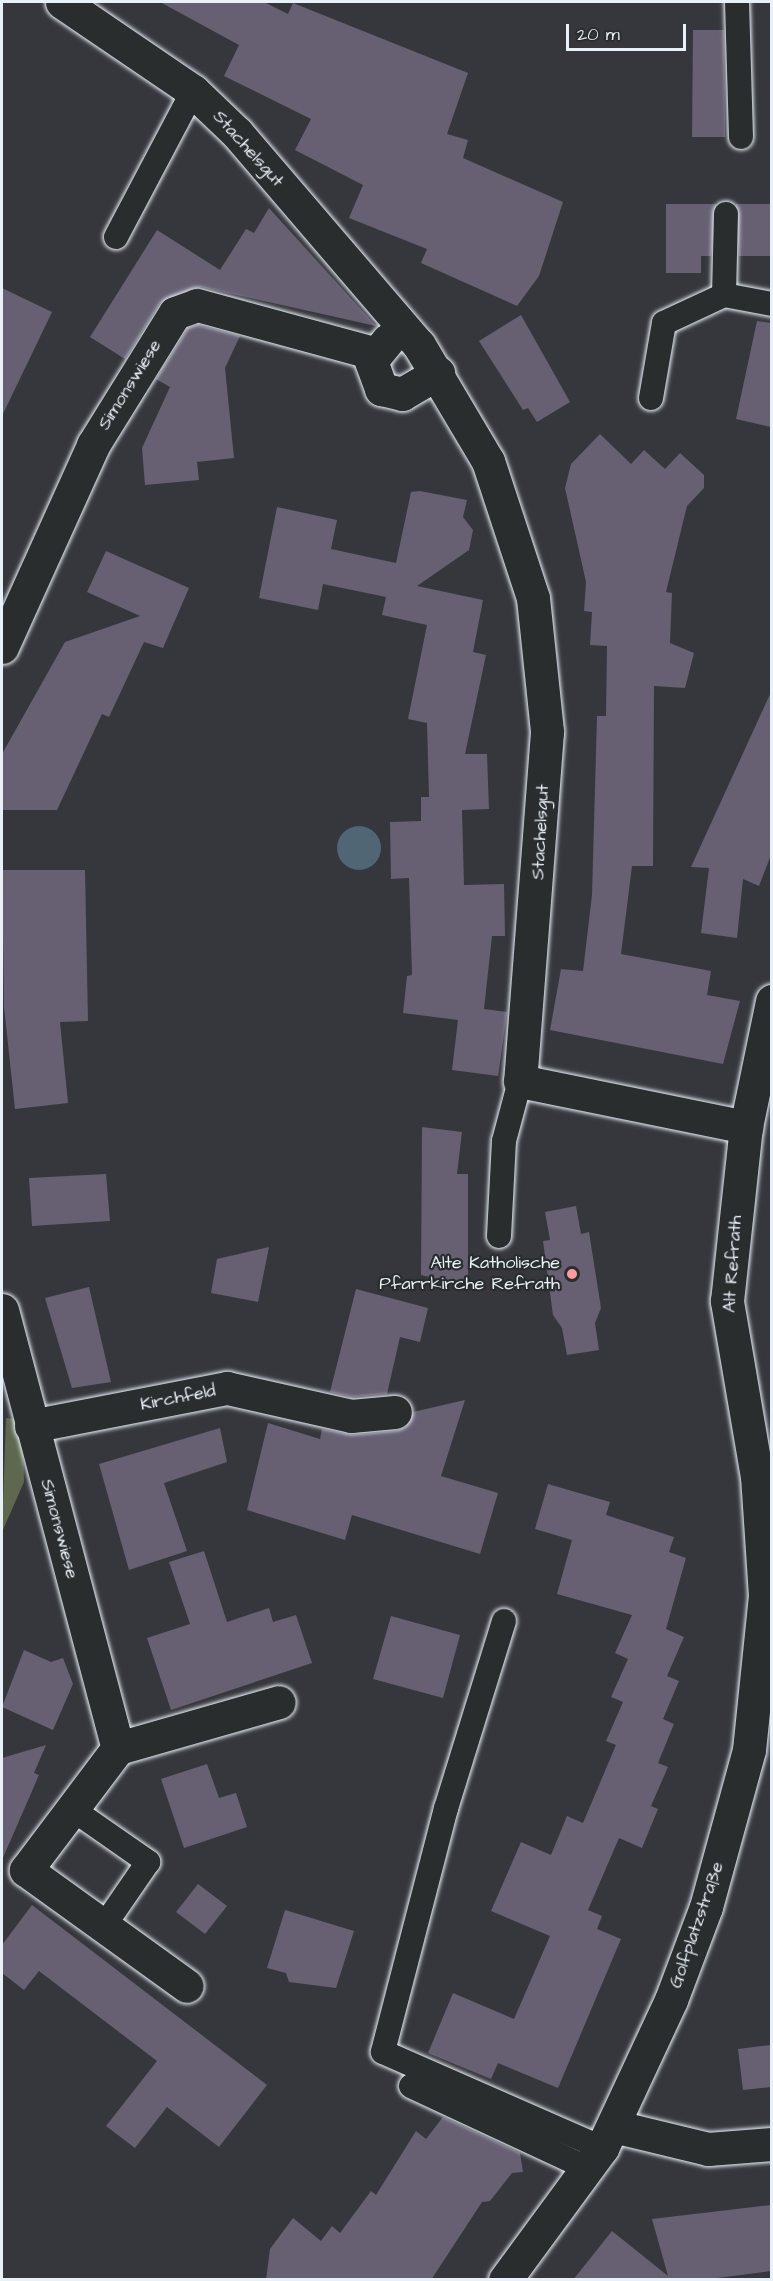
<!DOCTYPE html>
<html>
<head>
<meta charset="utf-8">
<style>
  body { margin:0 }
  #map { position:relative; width:773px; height:2281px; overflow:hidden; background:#36373c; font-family:"Architects Daughter",sans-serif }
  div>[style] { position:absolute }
  .green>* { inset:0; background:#5e684f }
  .water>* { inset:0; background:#506674 }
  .round { border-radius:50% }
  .building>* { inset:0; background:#666072 }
  .roads { filter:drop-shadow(0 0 2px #e8f1f8) drop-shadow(0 0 2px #e8f1f8) }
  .service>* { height:24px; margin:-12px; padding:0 12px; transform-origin:12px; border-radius:12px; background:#2a2d2e }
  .minor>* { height:33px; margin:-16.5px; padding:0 16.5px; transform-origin:16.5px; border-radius:16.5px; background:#2a2d2e }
  .tertiary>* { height:33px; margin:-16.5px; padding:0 16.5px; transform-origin:16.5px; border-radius:16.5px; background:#2a2d2e }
  .dots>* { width:16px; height:16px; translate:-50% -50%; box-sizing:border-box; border:3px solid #2a2d2e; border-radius:50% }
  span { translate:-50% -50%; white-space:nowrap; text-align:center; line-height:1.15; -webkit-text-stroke:4.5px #2a2d2e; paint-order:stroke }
  .street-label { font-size:18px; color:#e8f1f8 }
  .poi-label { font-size:18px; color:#e8f1f8 }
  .right { translate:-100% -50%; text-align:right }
  .frame { position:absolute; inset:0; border:3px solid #e8f1f8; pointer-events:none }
  .scale { position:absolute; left:566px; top:24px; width:120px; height:27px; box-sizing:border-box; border:3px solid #e8f1f8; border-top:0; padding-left:8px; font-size:18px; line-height:21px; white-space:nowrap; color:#e8f1f8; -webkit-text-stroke:4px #2a2d2e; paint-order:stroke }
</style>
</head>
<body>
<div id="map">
  <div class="green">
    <i style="clip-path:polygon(6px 1418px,22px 1420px,24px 1482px,2px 1532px)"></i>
  </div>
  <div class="water">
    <i class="round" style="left:337px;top:826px;width:44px;height:44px"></i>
  </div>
  <div class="building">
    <i style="clip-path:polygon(160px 2px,264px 2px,288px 14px,293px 3px,468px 73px,447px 134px,468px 140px,463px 158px,563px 202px,539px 276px,517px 306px,421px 263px,427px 249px,349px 218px,363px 185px,295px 150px,311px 119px,224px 76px,239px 45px)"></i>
    <i style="clip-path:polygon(693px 30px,724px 30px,725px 137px,692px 137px)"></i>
    <i style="clip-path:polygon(666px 204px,716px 204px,711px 256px,701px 256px,701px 273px,666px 273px)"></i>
    <i style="clip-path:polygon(736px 204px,771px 204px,771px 256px,739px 256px)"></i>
    <i style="clip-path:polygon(269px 208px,376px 326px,201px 287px,160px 303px,125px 359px,90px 337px,157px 230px,220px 270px,246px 229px,254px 233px)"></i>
    <i style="clip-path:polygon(2px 288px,52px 312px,2px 416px)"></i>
    <i style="clip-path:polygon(521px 315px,570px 402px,537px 422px,528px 408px,523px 410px,479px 341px)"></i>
    <i style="clip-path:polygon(757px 321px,771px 323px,771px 427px,736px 419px)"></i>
    <i style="clip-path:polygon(198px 325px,240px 336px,225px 368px,234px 458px,197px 462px,199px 480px,145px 485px,142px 448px,170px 387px,156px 379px,188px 328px)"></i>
    <i style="clip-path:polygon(600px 434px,631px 464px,644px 450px,665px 469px,680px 453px,704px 475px,704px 488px,687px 506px,666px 592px,672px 593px,670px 643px,694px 653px,685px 688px,654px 686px,653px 866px,632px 866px,621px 954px,711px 971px,707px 995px,740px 1001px,723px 1064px,550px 1030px,561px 969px,583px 971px,592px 895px,597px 716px,606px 716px,607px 646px,590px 645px,592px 612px,584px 611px,586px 582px,565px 488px,571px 464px)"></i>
    <i style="clip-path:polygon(420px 491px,467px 500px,463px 517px,473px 530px,469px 550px,417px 586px,483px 600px,473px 652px,486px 655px,465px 754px,487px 754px,489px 809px,462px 810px,464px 885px,504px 884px,505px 936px,492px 936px,484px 1009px,507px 1012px,498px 1076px,452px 1070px,458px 1020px,403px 1013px,407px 976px,412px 975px,409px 878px,391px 879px,390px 822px,421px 821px,421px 797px,429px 797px,427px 723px,408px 719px,427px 625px,382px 615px,386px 597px,323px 584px,318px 610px,259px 598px,277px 507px,337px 520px,331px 549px,396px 563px,411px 492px)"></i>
    <i style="clip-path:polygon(106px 551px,189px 588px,163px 648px,144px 642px,109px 717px,102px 714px,57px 810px,2px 810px,2px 754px,65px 642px,140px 616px,87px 592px)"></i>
    <i style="clip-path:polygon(771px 692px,771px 855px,759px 886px,743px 879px,737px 938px,701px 933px,709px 868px,691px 867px)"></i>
    <i style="clip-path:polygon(2px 870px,85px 870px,88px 1021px,60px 1022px,68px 1103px,15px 1109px,4px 1007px)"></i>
    <i style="clip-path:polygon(422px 1127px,462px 1132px,457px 1174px,468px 1174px,468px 1286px,421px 1275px)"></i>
    <i style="clip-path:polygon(106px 1174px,110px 1221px,32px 1226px,29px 1178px)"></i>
    <i style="clip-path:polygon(576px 1206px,581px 1234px,589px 1232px,601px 1308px,595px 1323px,599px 1350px,567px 1355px,562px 1328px,553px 1315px,543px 1241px,550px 1240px,545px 1212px)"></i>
    <i style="clip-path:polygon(269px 1247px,258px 1302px,211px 1293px,217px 1259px)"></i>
    <i style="clip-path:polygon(89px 1287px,111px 1382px,72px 1388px,45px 1298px)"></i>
    <i style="clip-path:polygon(356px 1289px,428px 1308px,420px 1342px,400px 1337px,387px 1394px,352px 1397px,330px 1392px)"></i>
    <i style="clip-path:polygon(465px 1400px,441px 1476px,498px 1493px,480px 1554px,352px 1515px,345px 1540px,247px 1510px,268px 1423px,320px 1439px,322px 1429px,352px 1435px,397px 1431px,406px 1427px,413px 1412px)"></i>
    <i style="clip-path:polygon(220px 1428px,227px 1462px,164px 1483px,187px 1551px,129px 1570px,99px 1464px)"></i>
    <i style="clip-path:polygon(548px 1484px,610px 1502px,606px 1515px,674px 1537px,669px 1552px,686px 1558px,666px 1629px,684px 1637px,667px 1676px,679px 1681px,663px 1719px,674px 1724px,658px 1763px,668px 1767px,651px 1806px,658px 1809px,642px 1848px,619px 1838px,588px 1910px,602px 1916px,597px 1929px,621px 1939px,558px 2088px,498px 2063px,491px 2079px,428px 2053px,453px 1993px,514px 2019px,550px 1936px,491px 1911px,521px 1842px,551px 1855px,567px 1816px,583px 1823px,616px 1745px,606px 1741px,623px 1702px,611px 1697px,628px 1659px,615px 1653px,632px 1615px,557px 1594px,572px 1540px,535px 1529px)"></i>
    <i style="clip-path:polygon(204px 1551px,227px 1622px,269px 1608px,273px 1622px,296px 1615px,312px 1663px,171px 1710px,147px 1638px,190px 1624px,169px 1562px)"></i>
    <i style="clip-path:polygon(391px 1616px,460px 1635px,443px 1698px,373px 1679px)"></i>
    <i style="clip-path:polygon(24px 1650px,51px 1662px,63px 1658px,73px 1684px,53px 1730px,2px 1707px)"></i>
    <i style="clip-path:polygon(46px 1745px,34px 1773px,39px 1775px,2px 1860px,2px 1758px)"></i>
    <i style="clip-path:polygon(207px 1764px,219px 1798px,236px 1793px,247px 1827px,184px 1848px,161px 1779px)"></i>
    <i style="clip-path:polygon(198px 1884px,227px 1906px,205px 1934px,176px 1912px)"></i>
    <i style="clip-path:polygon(32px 1905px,267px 2085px,219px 2147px,167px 2107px,135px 2148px,106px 2126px,157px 2061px,39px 1971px,24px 1990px,2px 1973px,2px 1945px)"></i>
    <i style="clip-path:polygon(285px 1910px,354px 1931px,336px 1988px,289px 1982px,286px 1973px,267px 1968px)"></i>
    <i style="clip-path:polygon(771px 2045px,771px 2087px,743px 2090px,738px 2049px)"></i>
    <i style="clip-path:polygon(443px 2117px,520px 2153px,523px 2172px,512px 2173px,490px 2201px,482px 2202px,431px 2280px,266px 2280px,270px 2249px,293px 2218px,321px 2241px,332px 2226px,340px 2233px,371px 2191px,376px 2195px,416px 2131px,426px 2139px)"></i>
    <i style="clip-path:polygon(771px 2205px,771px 2271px,702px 2280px,573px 2280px,612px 2231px,668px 2276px,652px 2219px)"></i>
  </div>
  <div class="roads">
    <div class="service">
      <i style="left:737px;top:2px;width:135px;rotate:88.3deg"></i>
      <i style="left:116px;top:237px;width:165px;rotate:-62.2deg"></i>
      <i style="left:724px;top:295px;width:49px;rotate:10.6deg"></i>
      <i style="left:651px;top:398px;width:76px;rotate:-80.2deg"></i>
      <i style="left:664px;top:323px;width:66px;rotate:-25deg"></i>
      <i style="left:724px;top:295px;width:81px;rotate:-88.6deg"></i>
      <i style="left:499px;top:1236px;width:95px;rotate:-87deg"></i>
      <i style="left:504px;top:1141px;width:62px;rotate:-75.1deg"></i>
      <i style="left:504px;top:1621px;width:196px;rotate:107.2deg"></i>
      <i style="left:446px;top:1808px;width:252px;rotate:104.5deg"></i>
      <i style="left:383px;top:2052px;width:239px;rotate:23.7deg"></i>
      <i style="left:72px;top:1809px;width:93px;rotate:34.9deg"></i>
      <i style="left:148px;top:1862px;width:78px;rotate:124.5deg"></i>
      <i style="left:411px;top:2086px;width:196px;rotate:25deg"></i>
    </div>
    <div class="minor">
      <i style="left:62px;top:2px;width:158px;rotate:34.2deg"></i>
      <i style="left:193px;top:91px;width:61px;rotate:43.7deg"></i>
      <i style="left:237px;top:133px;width:279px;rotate:49.4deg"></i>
      <i style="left:419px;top:345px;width:135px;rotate:59.3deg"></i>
      <i style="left:488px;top:461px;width:144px;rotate:71.8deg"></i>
      <i style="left:533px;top:598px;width:135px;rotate:84deg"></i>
      <i style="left:547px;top:732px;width:350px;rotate:94.4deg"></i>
      <i style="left:520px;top:1081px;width:231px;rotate:11.5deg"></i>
      <i style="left:388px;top:340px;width:27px;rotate:129deg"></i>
      <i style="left:371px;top:361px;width:30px;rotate:70deg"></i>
      <i style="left:381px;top:389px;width:22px;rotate:13deg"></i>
      <i style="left:402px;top:394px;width:42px;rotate:-30.3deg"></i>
      <i style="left:2px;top:647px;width:222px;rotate:-65.7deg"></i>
      <i style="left:93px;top:445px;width:155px;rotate:-58.2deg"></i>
      <i style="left:175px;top:313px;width:23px;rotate:-20deg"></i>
      <i style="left:197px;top:305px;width:183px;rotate:15.2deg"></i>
      <i style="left:2px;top:1310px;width:453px;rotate:75.2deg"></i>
      <i style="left:118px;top:1748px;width:153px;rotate:127deg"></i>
      <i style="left:26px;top:1870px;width:198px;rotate:35.8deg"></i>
      <i style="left:31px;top:1426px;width:200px;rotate:-11deg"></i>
      <i style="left:227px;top:1388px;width:127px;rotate:12.7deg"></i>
      <i style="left:351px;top:1416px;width:44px;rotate:-5.2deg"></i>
      <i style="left:118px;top:1748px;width:167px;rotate:-15.9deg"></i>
      <i style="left:613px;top:2126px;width:98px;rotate:13.6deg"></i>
      <i style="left:708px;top:2149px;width:64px;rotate:-4.5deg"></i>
    </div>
    <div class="tertiary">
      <i style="left:505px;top:2280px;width:164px;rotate:-53.7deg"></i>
      <i style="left:602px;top:2148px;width:163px;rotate:-65deg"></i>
      <i style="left:671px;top:2000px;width:99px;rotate:-69.4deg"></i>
      <i style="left:706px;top:1907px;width:163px;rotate:-74.7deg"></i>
      <i style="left:749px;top:1750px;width:155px;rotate:-84.1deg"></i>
      <i style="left:765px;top:1596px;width:119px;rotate:-93.8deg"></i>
      <i style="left:757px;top:1477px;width:179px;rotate:-99.7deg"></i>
      <i style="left:727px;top:1301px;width:175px;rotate:-83.8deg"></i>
      <i style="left:746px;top:1127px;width:129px;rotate:-78.3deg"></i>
    </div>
  </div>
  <div class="dots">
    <i style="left:572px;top:1274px;background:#ff9aa2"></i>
  </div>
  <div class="street-label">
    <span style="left:248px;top:149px;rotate:48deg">Stachelsgut</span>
    <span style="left:130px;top:385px;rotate:-58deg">Simonswiese</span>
    <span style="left:541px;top:832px;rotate:-87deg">Stachelsgut</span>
    <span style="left:733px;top:1264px;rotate:-86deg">Alt Refrath</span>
    <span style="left:178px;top:1398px;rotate:-11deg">Kirchfeld</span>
    <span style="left:59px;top:1529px;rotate:75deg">Simonswiese</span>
    <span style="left:697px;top:1925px;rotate:-71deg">Golfplatzstraße</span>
  </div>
  <div class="poi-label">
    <span class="right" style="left:560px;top:1274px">Alte Katholische<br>Pfarrkirche Refrath</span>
  </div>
  <div class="frame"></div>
  <div class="scale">20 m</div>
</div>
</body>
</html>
